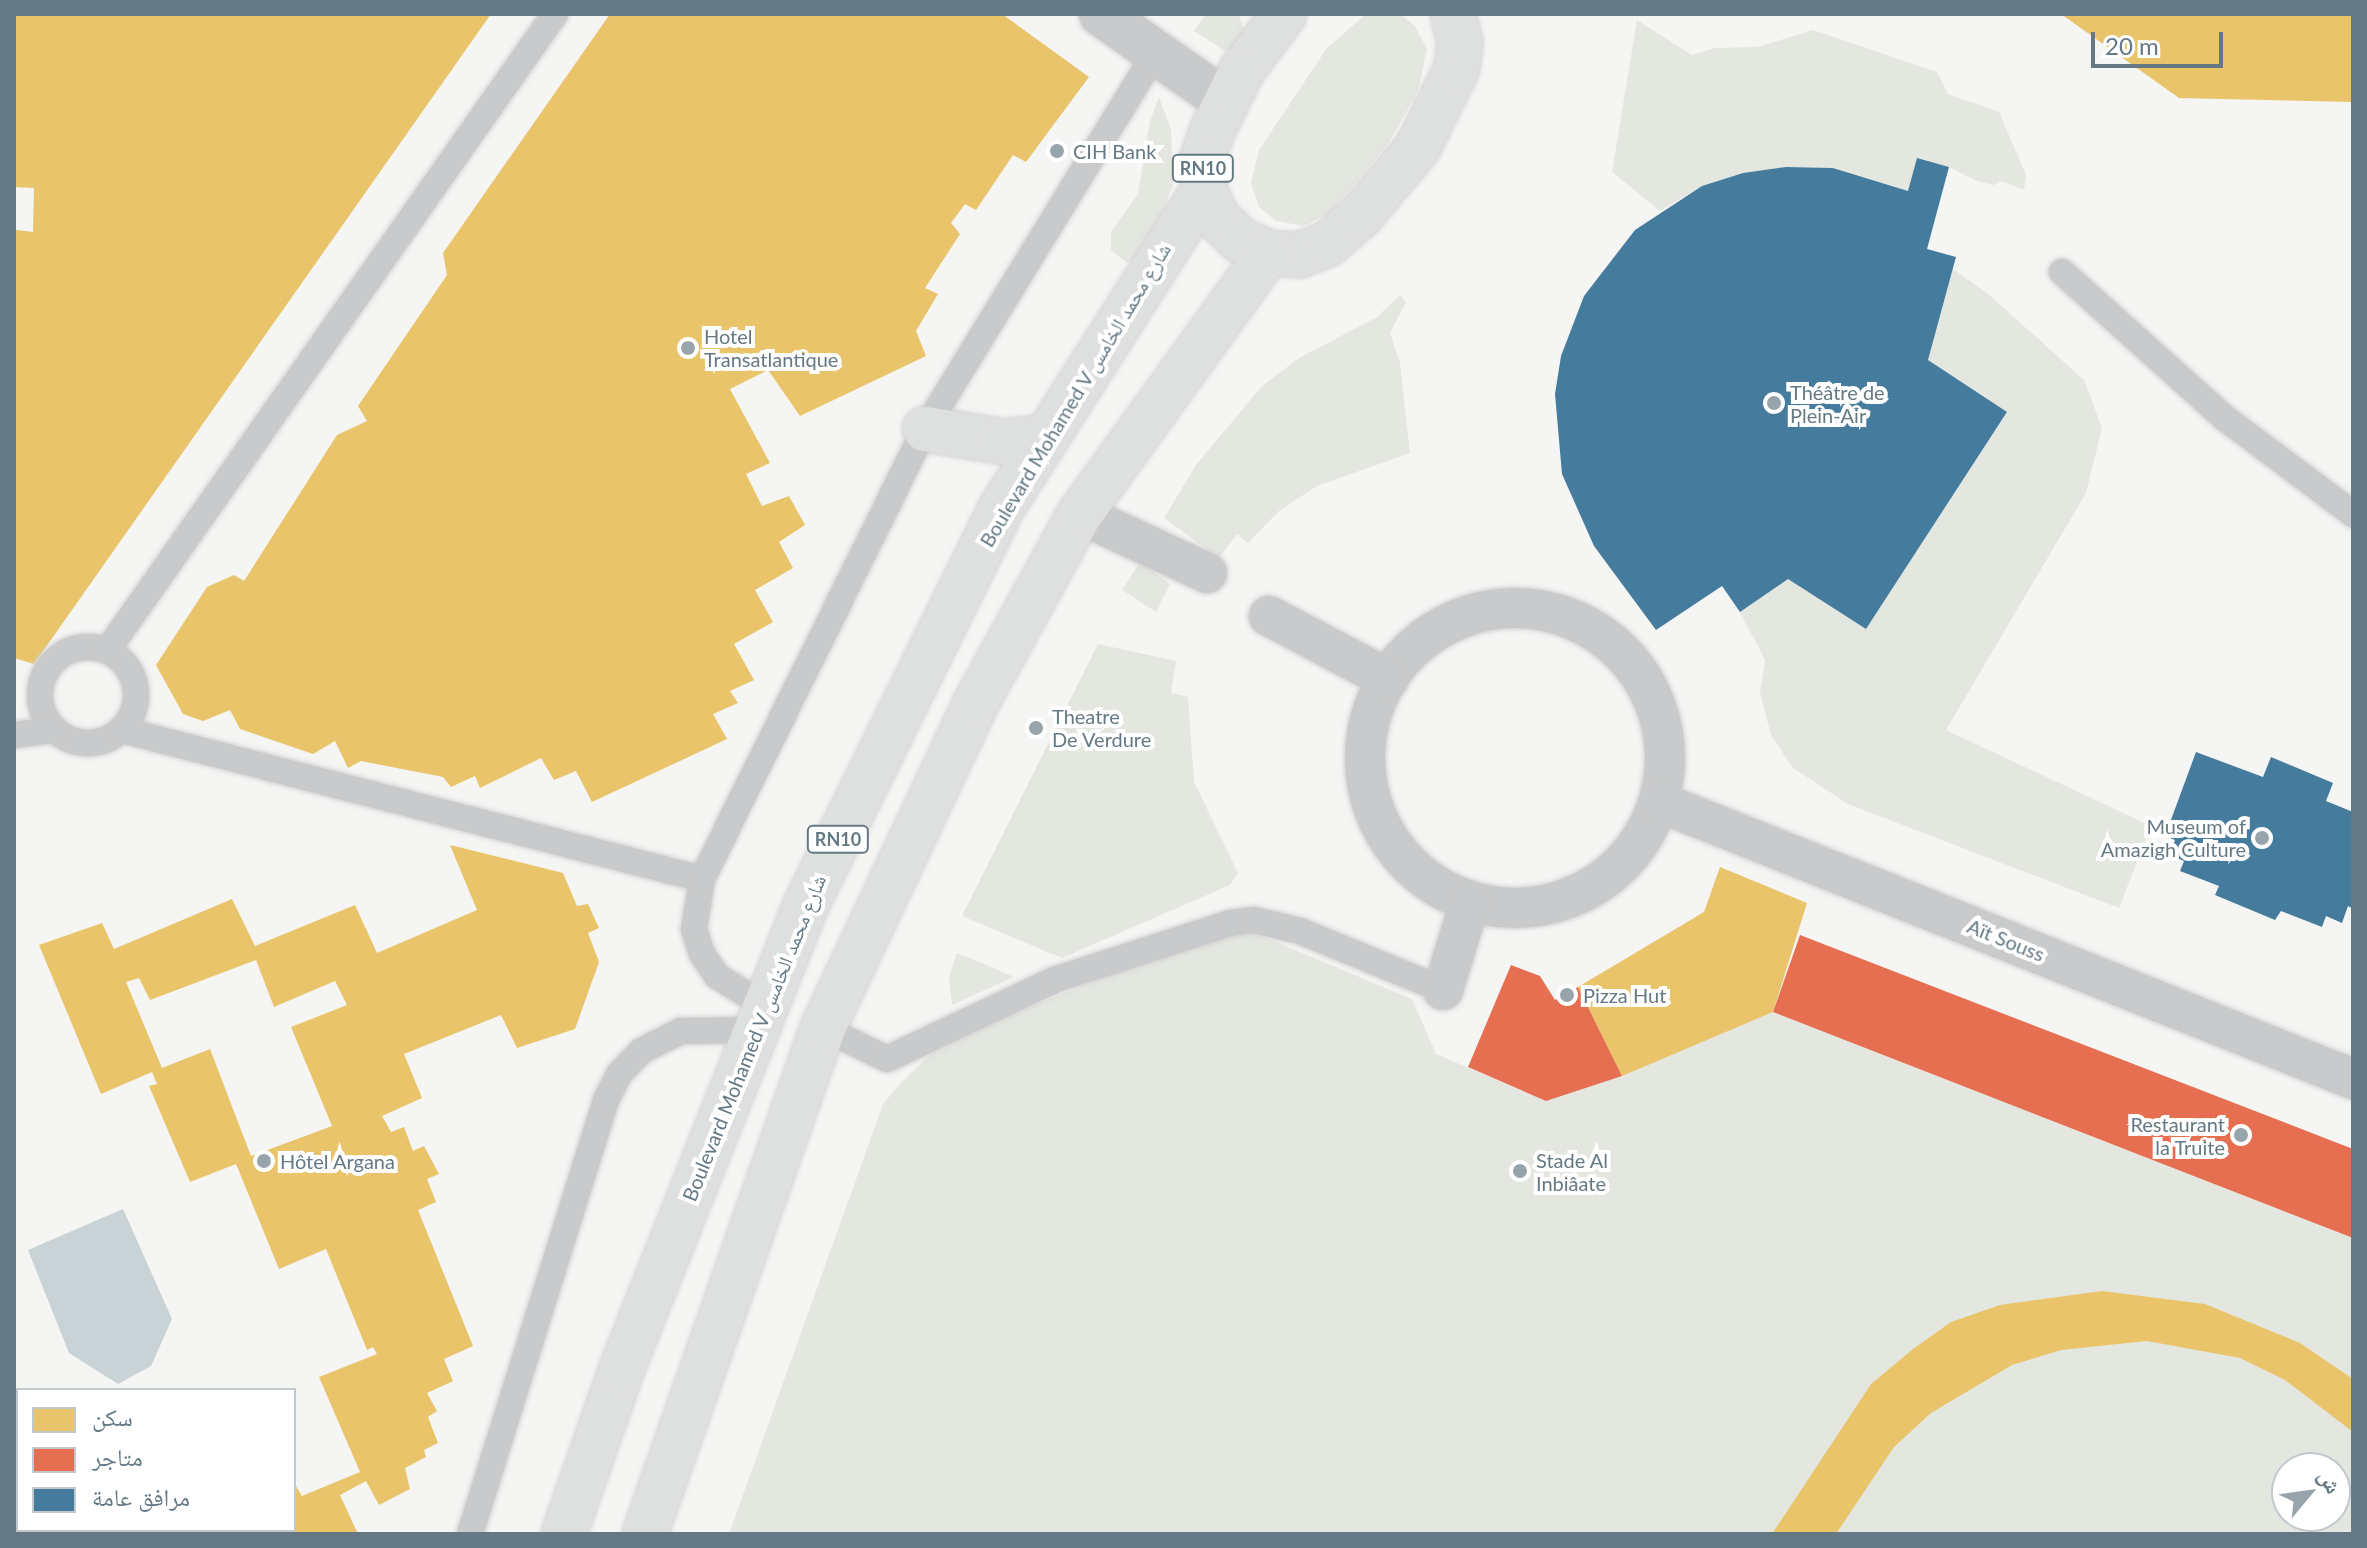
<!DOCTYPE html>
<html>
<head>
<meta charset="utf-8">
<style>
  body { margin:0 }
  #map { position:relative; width:2367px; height:1548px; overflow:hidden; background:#f5f5f3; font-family:Lato,"Noto Naskh Arabic",sans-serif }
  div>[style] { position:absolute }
  .green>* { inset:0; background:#e4e7e0 }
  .water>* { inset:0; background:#c9d3d5 }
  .homes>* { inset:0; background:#e9c46a }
  .shops>* { inset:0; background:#e76f51 }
  .public>* { inset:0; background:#457b9d }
  .roads { filter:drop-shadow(0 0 2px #d2d3d3) drop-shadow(0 0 2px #d2d3d3) }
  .service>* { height:26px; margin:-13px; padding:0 13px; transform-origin:13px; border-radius:13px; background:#c9cacb }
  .service>.ring { margin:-13px; padding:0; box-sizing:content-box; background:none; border:26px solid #c9cacb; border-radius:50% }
  .pedestrian>* { height:40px; margin:-20px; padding:0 20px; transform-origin:20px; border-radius:20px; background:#c9cacb }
  .pedestrian>.ring { margin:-20px; padding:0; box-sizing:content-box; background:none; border:40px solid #c9cacb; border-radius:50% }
  .minor>* { height:44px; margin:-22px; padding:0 22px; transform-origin:22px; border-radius:22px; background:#c9cacb }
  .primary>* { height:44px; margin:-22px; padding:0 22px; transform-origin:22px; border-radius:22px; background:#dedfdf }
  .dots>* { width:22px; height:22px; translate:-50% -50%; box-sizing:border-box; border:4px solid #fff; border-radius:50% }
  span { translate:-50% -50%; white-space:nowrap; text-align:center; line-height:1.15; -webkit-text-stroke:8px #fff; paint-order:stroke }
  .shield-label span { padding:2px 6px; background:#fff; border:2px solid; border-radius:6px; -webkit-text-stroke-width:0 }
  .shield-label { font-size:18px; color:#647984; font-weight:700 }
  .poi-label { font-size:20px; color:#647984 }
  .left { translate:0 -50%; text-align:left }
  .right { translate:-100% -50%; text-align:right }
  .street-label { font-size:20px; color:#647984 }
  .frame { position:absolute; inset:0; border:16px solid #647984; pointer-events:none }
  .legend { position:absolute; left:16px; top:1388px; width:280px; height:144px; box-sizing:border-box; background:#fff; border:2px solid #c1c9ce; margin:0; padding:10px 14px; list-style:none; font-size:24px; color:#647984 }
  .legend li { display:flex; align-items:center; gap:16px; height:40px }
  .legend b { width:40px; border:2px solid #c1c9ce }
  .north { position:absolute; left:2271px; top:1452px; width:80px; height:80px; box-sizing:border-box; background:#fff; border:2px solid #c1c9ce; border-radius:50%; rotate:61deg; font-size:22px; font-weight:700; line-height:32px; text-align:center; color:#647984 }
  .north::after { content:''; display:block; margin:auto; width:28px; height:36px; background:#97a4ab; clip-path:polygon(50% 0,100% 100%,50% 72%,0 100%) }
  .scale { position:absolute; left:2091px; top:32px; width:132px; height:36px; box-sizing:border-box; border:4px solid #647984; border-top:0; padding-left:10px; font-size:24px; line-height:28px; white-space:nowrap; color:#647984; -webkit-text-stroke:6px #fff; paint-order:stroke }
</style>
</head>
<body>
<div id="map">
  <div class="green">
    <i style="clip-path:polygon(1206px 14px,1239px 16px,1245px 31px,1231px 49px,1225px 51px,1194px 31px)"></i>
    <i style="clip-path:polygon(1366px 14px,1400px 14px,1415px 26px,1427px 49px,1418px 91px,1388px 144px,1331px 212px,1304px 226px,1276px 221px,1259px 207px,1251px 183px,1259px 150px,1327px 48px)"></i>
    <i style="clip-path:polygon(1637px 20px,1692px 55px,1715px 48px,1758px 47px,1813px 30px,1937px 72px,1948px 94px,1999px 112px,2026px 175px,2024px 190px,2001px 181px,1994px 185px,1977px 181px,1949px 167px,1908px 191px,1834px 168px,1786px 167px,1743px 173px,1702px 186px,1660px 211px,1612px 172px)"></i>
    <i style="clip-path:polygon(1159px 97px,1171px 129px,1173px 185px,1151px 242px,1132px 262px,1126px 262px,1111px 250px,1111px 232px,1138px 194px,1150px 121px)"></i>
    <i style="clip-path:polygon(1953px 269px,1987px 293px,2084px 380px,2102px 428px,2086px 493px,1946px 730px,2151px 826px,2119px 908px,1848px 804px,1793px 768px,1771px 735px,1760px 693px,1765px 660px,1740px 612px,1788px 579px,1866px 629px,2007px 413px,1928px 360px)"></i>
    <i style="clip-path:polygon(1400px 295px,1406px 302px,1390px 333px,1400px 363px,1410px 453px,1317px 486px,1279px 511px,1248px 543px,1237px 534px,1219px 558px,1164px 518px,1196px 465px,1262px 386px,1299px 358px,1377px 317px)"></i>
    <i style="clip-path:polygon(1140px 562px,1170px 584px,1156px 612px,1122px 590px)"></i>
    <i style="clip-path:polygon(1098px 644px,1176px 661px,1171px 693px,1188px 697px,1194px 782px,1238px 873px,1230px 885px,1062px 958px,962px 916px)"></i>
    <i style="clip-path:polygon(evenodd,1247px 930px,1412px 999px,1436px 1054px,1546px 1101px,1773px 1012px,2353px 1238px,2353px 1534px,729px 1534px,883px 1104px,898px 1086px,928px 1056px,997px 1020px,1217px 932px,1247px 930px,2287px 1468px,2335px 1468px,2335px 1516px,2287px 1516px,2287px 1468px)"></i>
    <i style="clip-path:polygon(957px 953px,982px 963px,1014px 977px,952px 1005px,949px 977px)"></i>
  </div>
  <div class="water">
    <i style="clip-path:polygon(123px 1209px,172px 1319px,151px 1366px,118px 1384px,69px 1353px,28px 1250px)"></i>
  </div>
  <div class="homes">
    <i style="clip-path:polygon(14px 14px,491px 14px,34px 664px,14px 658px,14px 258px,16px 230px,33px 232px,34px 188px,14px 187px)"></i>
    <i style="clip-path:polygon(610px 14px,1002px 14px,1089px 77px,1026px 162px,1013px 155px,976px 210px,965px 204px,951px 223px,960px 234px,925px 288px,938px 294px,916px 331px,926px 356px,800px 416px,768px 370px,730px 389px,770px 463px,746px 474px,762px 506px,789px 496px,805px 525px,779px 542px,793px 568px,755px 590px,773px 622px,734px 644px,754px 680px,730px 691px,738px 703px,713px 714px,727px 739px,592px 802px,576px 771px,554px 780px,541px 758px,480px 788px,475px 776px,451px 787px,443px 777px,361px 761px,348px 768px,335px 741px,313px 754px,240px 729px,230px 710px,203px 721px,183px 714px,156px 665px,207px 587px,234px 575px,244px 581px,337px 435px,367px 421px,358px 406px,447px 275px,443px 253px)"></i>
    <i style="clip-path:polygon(2061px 14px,2353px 14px,2353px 102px,2179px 98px)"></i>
    <i style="clip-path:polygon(evenodd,450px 845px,563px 873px,577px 906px,588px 904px,599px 928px,588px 933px,599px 962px,575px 1029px,517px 1048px,501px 1015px,404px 1054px,422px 1098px,382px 1116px,391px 1132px,404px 1127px,413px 1151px,424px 1146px,439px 1174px,427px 1179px,436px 1202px,418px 1210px,473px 1346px,444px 1359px,453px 1381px,427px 1393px,437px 1411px,428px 1417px,438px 1443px,424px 1450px,426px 1457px,405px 1468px,410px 1489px,379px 1505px,366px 1481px,340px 1495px,358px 1534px,204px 1534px,202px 1530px,294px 1530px,294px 1483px,302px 1496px,360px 1472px,319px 1377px,377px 1354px,373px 1347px,367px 1350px,326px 1249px,279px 1269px,236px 1164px,190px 1182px,149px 1086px,157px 1084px,152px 1072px,101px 1094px,39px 945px,102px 923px,114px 949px,232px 899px,255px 946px,355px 905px,377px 953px,477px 910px,450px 845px,256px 960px,274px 1007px,335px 981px,347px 1005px,291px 1027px,332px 1126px,251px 1156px,210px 1049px,162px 1068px,126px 982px,139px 978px,150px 1000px,256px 960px)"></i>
    <i style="clip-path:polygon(1720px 867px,1807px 903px,1773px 1012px,1622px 1076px,1578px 987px,1704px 912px)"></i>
    <i style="clip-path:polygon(2102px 1291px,2205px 1304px,2300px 1343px,2353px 1379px,2353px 1432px,2285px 1380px,2240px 1358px,2147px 1341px,2061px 1350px,2012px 1365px,1931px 1413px,1894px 1447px,1836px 1534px,1772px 1534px,1871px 1384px,1913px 1349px,1951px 1322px,2000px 1305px)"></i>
  </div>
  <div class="shops">
    <i style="clip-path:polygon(1800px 935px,2353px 1149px,2353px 1238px,1773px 1012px)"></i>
    <i style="clip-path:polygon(1511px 965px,1540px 976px,1555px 1000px,1578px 987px,1622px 1076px,1546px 1101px,1468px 1067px)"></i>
  </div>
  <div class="public">
    <i style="clip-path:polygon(1917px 158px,1949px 167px,1927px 249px,1956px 257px,1928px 360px,2007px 412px,1866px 629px,1788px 579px,1740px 612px,1722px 586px,1656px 630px,1594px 546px,1562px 474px,1555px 394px,1561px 356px,1584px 296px,1635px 230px,1702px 186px,1743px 173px,1786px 167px,1833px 168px,1908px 191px)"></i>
    <i style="clip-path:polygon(2196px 752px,2263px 777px,2271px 757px,2333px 783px,2326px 801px,2353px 812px,2353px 909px,2348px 906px,2342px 923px,2326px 916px,2322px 927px,2281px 911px,2275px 920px,2215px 895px,2219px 886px,2180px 871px,2184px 861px,2170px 855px,2175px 840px,2165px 836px)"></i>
  </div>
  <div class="roads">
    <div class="service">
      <i style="left:2062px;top:272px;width:220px;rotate:41.9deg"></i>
      <i style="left:2226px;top:419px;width:159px;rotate:36.8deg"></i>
      <i class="ring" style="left:40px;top:647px;width:70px;height:70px"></i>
      <i style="left:107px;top:651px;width:779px;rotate:-54.88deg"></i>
      <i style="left:122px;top:730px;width:599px;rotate:14.41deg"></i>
      <i style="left:14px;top:735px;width:40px;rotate:-7.1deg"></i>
      <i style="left:765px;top:1006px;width:57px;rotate:-148deg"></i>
      <i style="left:717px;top:976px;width:27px;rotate:-124deg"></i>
      <i style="left:702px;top:954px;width:26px;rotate:-108deg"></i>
      <i style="left:694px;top:929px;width:51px;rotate:-80.9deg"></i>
      <i style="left:702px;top:879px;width:502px;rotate:-63.64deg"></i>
      <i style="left:925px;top:429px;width:441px;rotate:-58.5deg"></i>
      <i style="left:823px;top:1028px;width:71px;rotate:25.8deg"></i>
      <i style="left:887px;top:1059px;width:185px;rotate:-25.3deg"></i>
      <i style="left:1054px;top:980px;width:185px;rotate:-17.9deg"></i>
      <i style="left:1230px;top:923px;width:24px;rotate:-7deg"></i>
      <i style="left:1254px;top:920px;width:47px;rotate:13.4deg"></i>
      <i style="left:1300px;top:931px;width:155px;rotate:22.4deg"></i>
      <i style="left:470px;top:1534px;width:455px;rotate:-72.6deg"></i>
      <i style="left:606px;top:1100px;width:30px;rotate:-63deg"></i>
      <i style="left:620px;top:1073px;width:30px;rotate:-46deg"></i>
      <i style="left:641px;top:1051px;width:45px;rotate:-26.6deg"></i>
      <i style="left:681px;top:1031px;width:74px;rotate:-0.8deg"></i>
    </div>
    <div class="pedestrian">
      <i style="left:1080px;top:514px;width:140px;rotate:24.9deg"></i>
      <i class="ring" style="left:1365px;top:608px;width:260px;height:260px"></i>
      <i style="left:1269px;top:616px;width:135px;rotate:27.9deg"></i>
      <i style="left:1659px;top:802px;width:747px;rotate:21.76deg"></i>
      <i style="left:1443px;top:990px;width:92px;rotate:-72.9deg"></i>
    </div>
    <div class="minor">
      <i style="left:1101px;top:14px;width:151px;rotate:35.1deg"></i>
    </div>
    <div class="primary">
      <i style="left:1284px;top:14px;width:70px;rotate:126.9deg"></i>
      <i style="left:1242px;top:70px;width:66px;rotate:116.2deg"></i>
      <i style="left:1213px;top:129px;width:31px;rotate:109deg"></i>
      <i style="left:1203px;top:158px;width:32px;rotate:88deg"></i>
      <i style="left:1204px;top:190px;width:31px;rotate:65deg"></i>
      <i style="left:1217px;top:218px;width:32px;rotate:44deg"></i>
      <i style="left:1240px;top:240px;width:31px;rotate:25deg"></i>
      <i style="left:1268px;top:253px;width:31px;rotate:4deg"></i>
      <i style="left:1299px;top:255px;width:31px;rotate:-21deg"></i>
      <i style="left:1328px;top:244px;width:44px;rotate:-41.3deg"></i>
      <i style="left:1361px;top:215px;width:89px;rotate:-50deg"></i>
      <i style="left:1418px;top:147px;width:88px;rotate:-63.7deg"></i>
      <i style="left:1457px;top:68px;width:26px;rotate:-83deg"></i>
      <i style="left:1460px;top:42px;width:29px;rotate:-104deg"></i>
      <i style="left:925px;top:429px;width:81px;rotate:9.2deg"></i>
      <i style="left:1005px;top:442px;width:40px;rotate:-7.1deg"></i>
      <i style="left:564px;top:1534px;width:173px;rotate:-70.7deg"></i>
      <i style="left:621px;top:1371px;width:501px;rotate:-68.35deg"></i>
      <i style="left:806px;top:905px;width:444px;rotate:-63.8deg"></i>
      <i style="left:1002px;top:507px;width:376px;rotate:-57.5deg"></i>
      <i style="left:645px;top:1534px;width:536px;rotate:-70.62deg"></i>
      <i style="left:823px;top:1028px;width:361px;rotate:-64.8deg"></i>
      <i style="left:977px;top:701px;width:213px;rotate:-61.2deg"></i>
      <i style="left:1080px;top:514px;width:322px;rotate:-54.2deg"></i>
    </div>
  </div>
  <div class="dots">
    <i style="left:1057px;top:151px;background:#97a4ab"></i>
    <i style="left:688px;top:348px;background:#97a4ab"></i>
    <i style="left:1774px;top:403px;background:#97a4ab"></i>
    <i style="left:1036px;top:728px;background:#97a4ab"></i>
    <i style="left:2262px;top:838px;background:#97a4ab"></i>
    <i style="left:1567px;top:995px;background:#97a4ab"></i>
    <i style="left:2241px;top:1135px;background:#97a4ab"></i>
    <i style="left:264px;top:1161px;background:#97a4ab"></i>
    <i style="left:1520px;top:1171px;background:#97a4ab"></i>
  </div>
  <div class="shield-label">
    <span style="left:1203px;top:168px">RN10</span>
    <span style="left:838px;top:839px">RN10</span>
  </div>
  <div class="poi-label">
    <span class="left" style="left:1073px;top:151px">CIH Bank</span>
    <span class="left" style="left:704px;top:348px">Hotel<br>Transatlantique</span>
    <span class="left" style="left:1790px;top:404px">Théâtre de<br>Plein-Air</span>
    <span class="left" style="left:1052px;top:728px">Theatre<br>De Verdure</span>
    <span class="right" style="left:2246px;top:838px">Museum of<br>Amazigh Culture</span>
    <span class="left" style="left:1583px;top:995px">Pizza Hut</span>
    <span class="right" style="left:2225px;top:1136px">Restaurant<br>la Truite</span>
    <span class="left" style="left:1536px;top:1172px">Stade Al<br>Inbiâate</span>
    <span class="left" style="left:280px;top:1161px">Hôtel Argana</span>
  </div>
  <div class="street-label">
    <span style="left:1075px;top:395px;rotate:-59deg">Boulevard Mohamed V شارع محمد الخامس</span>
    <span style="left:2006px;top:940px;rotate:22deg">Aït Souss</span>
    <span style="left:754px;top:1038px;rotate:-68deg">Boulevard Mohamed V شارع محمد الخامس</span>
  </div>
  <div class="frame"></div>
  <ul class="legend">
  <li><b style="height:22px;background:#e9c46a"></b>سكن</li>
  <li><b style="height:22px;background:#e76f51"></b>متاجر</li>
  <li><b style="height:22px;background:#457b9d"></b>مرافق عامة</li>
  </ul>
  <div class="north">ش</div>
  <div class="scale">20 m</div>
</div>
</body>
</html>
